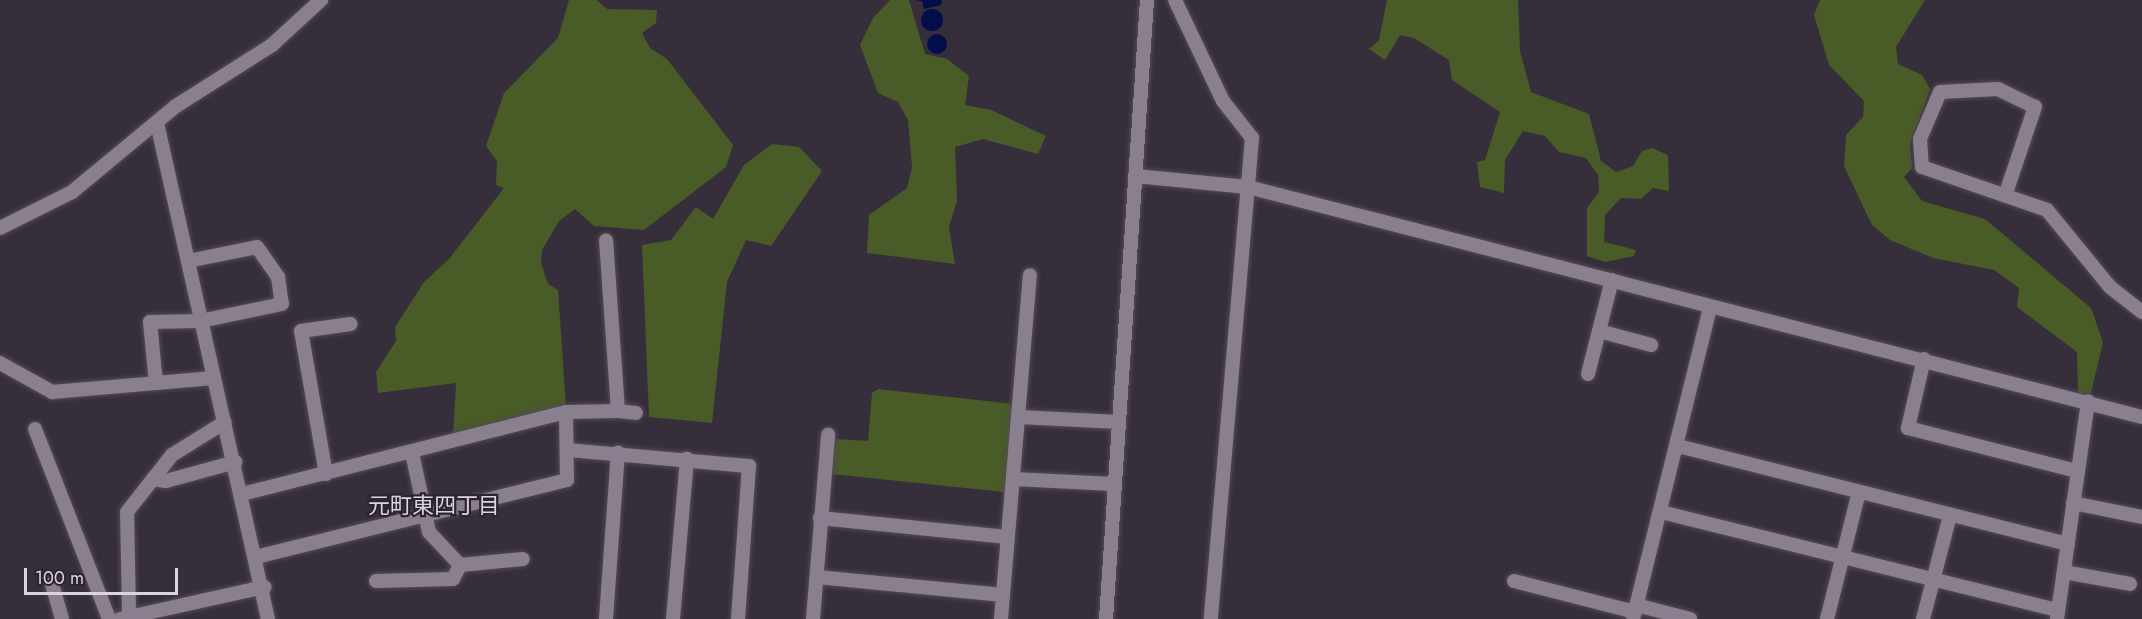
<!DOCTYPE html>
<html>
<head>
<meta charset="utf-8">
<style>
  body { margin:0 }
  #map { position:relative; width:2142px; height:619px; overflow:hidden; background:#372e3b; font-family:Jost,"Noto Sans JP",sans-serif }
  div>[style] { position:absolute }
  .green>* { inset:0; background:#495b27 }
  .water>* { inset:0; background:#020e49 }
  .round { border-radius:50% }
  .roads { filter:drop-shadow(0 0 2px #534b56) drop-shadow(0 0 2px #534b56) }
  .minor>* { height:14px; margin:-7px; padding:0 7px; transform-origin:7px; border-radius:7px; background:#8a7f8e }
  span { translate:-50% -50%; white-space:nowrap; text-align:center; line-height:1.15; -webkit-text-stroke:4.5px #2d2430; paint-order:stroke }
  .neighbourhood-label { font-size:22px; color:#dad4dd }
  .scale { position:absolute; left:24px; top:568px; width:154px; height:27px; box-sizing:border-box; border:3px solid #dad4dd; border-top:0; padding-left:8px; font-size:18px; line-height:21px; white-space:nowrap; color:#dad4dd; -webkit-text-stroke:4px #2d2430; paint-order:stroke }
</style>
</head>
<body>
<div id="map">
  <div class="green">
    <i style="clip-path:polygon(569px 0,597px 0,607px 9px,657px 10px,656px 23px,642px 33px,650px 48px,667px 59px,733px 145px,726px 167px,644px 230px,594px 226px,575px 209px,559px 221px,542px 250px,541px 263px,548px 284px,558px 290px,566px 407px,453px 437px,456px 383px,378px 393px,376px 372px,396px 341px,395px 327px,424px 282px,449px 259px,504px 188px,496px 185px,497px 161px,486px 146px,504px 93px,558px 38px)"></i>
    <i style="clip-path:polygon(890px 0,909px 0,925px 54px,947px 59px,969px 76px,965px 105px,991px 110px,1046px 136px,1038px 154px,983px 139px,955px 147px,957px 201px,949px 227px,955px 264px,867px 253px,869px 215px,907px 188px,912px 167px,908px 120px,898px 102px,878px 93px,860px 45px,873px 18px)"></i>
    <i style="clip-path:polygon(1387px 0,1518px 0,1520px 51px,1531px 92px,1589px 114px,1601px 161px,1616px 172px,1633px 166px,1642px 151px,1652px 148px,1668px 155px,1669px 191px,1653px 188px,1641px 199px,1621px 198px,1605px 215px,1604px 242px,1636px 250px,1634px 256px,1605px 262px,1587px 256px,1587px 208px,1599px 192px,1598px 175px,1586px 158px,1559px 152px,1545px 136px,1523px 131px,1505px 160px,1504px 193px,1480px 187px,1477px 162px,1485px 160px,1500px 112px,1452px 80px,1449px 60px,1414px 38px,1400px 35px,1385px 60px,1369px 49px,1379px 40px)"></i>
    <i style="clip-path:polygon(1820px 0,1925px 0,1896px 47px,1898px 64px,1922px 75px,1930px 89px,1910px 144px,1912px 168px,1904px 177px,1922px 201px,1985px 219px,2091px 308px,2103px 342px,2091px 393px,2078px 394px,2077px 352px,2017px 307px,2019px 288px,1994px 270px,1933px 258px,1890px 240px,1872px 225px,1844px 166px,1846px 135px,1863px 117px,1864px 101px,1829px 65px,1814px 15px)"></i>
    <i style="clip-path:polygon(772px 144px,799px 147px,822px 171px,771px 246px,746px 240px,727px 282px,712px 423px,649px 417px,642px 245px,671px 240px,696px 207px,713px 219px,744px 165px)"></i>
    <i style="clip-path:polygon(878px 389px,1014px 404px,1004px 492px,831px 474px,836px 439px,868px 441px,872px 393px)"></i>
  </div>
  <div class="water">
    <i style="clip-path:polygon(914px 0,942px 0,941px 5px,924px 9px,922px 1px)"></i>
    <i class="round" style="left:921px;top:9px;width:22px;height:22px"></i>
    <i class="round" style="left:927px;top:34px;width:20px;height:20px"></i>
  </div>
  <div class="roads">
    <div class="minor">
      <i style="left:1175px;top:0;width:112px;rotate:64.6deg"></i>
      <i style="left:1223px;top:101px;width:47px;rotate:51.9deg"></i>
      <i style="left:1252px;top:138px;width:483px;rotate:94.9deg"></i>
      <i style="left:157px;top:123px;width:508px;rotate:77.39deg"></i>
      <i style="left:1135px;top:176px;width:114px;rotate:5.6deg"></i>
      <i style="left:1248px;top:187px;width:923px;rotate:14.43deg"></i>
      <i style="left:2006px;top:193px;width:91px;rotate:-71.4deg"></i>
      <i style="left:2035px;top:107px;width:41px;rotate:-154.1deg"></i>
      <i style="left:1998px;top:89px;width:58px;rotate:177deg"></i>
      <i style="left:1940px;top:92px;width:51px;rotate:113.1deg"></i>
      <i style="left:1920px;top:139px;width:28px;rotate:86deg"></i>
      <i style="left:1922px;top:167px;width:132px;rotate:19deg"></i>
      <i style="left:2047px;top:210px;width:99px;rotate:50.7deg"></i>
      <i style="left:2110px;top:287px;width:41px;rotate:38deg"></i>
      <i style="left:0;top:228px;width:80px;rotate:-26.6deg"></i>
      <i style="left:72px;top:192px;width:135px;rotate:-39.6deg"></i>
      <i style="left:176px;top:106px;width:114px;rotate:-32.4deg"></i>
      <i style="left:272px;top:45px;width:67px;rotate:-42.6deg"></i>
      <i style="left:188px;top:261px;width:70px;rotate:-11.5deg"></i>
      <i style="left:257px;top:247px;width:37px;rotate:55deg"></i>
      <i style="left:278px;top:277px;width:27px;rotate:82deg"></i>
      <i style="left:282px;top:304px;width:84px;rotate:168.3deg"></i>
      <i style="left:200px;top:321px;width:50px;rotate:178.9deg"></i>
      <i style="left:150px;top:322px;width:61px;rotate:84.4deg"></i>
      <i style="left:156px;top:383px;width:57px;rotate:-5deg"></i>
      <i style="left:1599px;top:331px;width:54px;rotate:15.1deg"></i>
      <i style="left:1924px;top:359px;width:71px;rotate:103.1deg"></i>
      <i style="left:1908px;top:428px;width:174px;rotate:14.3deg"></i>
      <i style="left:0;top:363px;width:60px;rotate:29.1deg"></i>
      <i style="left:52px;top:392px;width:104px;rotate:-4.9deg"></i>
      <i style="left:1588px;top:374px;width:97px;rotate:-75.7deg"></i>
      <i style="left:618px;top:411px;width:18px;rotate:6deg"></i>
      <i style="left:566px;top:412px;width:52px;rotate:-1.1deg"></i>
      <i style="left:618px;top:411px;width:171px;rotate:-94deg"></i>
      <i style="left:1018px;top:417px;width:101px;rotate:2.8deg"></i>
      <i style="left:35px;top:429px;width:204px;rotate:68.7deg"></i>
      <i style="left:1678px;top:446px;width:402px;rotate:14.1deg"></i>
      <i style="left:568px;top:450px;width:182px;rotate:5.1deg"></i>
      <i style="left:749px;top:466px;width:153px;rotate:94.1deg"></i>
      <i style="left:326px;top:474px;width:145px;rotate:-99.9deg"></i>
      <i style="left:301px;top:331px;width:50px;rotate:-8deg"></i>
      <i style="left:153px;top:479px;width:13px;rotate:9deg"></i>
      <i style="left:166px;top:481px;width:72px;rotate:-15.4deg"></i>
      <i style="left:1013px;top:479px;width:101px;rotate:2.8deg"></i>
      <i style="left:242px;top:494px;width:334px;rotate:-14.2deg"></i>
      <i style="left:566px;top:412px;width:68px;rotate:89.2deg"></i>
      <i style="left:567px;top:480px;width:319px;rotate:166.1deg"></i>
      <i style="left:2073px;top:503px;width:70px;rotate:11.5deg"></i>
      <i style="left:1661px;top:512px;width:409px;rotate:13.9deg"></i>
      <i style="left:820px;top:518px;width:188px;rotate:5.8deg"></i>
      <i style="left:460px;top:565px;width:63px;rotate:-5.4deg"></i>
      <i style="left:2064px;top:572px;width:67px;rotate:10.3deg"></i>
      <i style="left:817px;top:577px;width:187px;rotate:5.5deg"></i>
      <i style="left:376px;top:581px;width:77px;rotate:-1.5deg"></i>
      <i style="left:453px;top:579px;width:16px;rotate:-63deg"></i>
      <i style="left:460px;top:565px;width:45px;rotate:-133.2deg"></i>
      <i style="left:429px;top:532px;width:81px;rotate:-102.1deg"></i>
      <i style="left:1514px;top:581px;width:125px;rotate:14.4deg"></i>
      <i style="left:52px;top:584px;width:36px;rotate:74deg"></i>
      <i style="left:1636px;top:605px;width:56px;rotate:14.5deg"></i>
      <i style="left:129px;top:613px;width:101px;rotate:-91.1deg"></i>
      <i style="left:127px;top:512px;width:73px;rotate:-51.7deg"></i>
      <i style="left:172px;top:455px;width:62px;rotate:-31.9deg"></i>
      <i style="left:120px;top:619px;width:148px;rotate:-12.5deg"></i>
      <i style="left:606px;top:619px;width:167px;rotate:-85.9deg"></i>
      <i style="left:673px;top:619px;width:161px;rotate:-85deg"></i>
      <i style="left:813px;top:619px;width:185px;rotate:-85.3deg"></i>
      <i style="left:1001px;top:619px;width:345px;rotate:-85.2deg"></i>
      <i style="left:1106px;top:619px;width:620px;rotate:-86.21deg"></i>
      <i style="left:1633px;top:619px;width:321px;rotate:-76.1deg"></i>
      <i style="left:1827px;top:619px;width:131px;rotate:-75.9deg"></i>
      <i style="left:1923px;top:619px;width:107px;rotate:-75.4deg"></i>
      <i style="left:2057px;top:619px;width:220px;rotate:-81.9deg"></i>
    </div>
  </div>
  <div class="neighbourhood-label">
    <span style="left:434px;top:506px">元町東四丁目</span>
  </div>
  <div class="scale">100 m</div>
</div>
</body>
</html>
